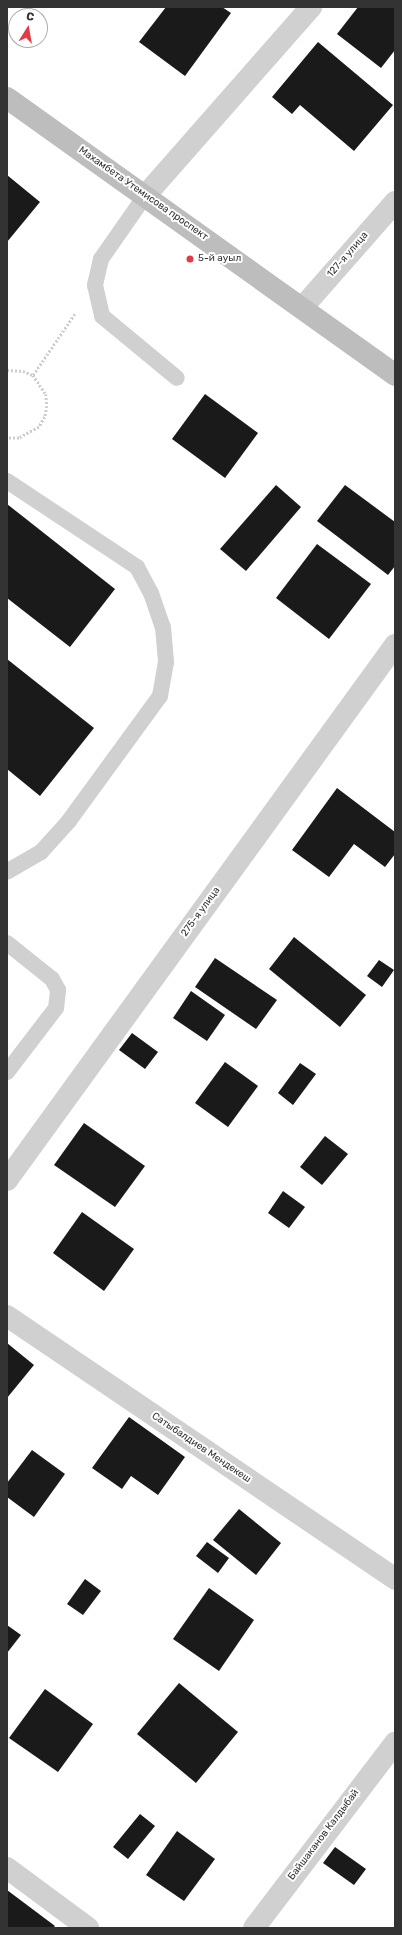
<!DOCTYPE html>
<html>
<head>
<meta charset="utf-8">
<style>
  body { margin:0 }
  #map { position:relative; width:402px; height:1935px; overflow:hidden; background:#fff; font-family:Rubik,sans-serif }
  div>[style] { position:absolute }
  .building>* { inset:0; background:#1a1a1a }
  .path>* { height:2.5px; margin-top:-1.25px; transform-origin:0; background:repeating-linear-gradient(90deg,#cdcdcd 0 2px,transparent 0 4px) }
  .lane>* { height:16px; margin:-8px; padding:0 8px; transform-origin:8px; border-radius:8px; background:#d0d0d0 }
  .street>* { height:22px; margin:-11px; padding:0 11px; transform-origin:11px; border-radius:11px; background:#d0d0d0 }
  .secondary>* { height:22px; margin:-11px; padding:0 11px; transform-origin:11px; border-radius:11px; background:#bdbdbd }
  .dots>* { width:11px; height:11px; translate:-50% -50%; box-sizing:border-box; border:2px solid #fff; border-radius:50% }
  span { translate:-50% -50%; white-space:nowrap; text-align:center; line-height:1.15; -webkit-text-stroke:4px #fff; paint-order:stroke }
  .street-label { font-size:10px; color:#333 }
  .poi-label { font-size:10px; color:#333 }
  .left { translate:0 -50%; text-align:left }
  .frame { position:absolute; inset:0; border:8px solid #333; pointer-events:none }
  .north { position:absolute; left:8px; top:8px; width:40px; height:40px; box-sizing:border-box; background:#fff; border:1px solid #adadad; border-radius:50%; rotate:11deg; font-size:11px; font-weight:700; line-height:16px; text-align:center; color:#333 }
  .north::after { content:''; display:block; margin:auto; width:14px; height:18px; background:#e63946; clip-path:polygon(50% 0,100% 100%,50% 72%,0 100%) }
</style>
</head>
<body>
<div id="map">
  <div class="building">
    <i style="clip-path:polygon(166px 7px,222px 7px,231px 13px,185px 76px,139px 42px)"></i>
    <i style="clip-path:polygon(358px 7px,395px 7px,395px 50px,381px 68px,337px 34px)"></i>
    <i style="clip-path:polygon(318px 42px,393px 105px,354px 151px,300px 105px,292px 114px,272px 97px)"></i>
    <i style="clip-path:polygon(7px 175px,40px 202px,7px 242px)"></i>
    <i style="clip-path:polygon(205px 394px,258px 433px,225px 478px,172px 439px)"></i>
    <i style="clip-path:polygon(276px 485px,301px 507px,246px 571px,220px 549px)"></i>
    <i style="clip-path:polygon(345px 485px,395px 522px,395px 566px,388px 575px,317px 521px)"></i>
    <i style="clip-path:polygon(7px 504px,115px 589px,70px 647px,7px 598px)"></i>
    <i style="clip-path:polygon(317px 544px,371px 584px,329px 639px,276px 598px)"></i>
    <i style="clip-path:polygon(7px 659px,94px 728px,40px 796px,7px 769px)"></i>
    <i style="clip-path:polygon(337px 788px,395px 832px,395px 854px,385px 867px,354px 844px,329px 877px,292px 850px)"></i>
    <i style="clip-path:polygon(294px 937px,366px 995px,340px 1027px,269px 969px)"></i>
    <i style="clip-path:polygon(215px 958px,277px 1000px,256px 1029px,195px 987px)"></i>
    <i style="clip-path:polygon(379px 960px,394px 970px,382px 987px,367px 976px)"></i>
    <i style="clip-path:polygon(191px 991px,225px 1015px,207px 1041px,173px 1018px)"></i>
    <i style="clip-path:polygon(132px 1033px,158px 1052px,145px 1069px,119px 1050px)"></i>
    <i style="clip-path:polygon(225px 1062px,258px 1086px,228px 1127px,195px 1103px)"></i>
    <i style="clip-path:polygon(300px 1063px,316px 1074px,293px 1105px,278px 1093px)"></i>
    <i style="clip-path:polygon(84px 1123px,145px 1166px,115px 1207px,54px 1165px)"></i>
    <i style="clip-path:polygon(325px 1136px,348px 1154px,322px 1185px,300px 1167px)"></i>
    <i style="clip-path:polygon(283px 1191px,305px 1207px,289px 1228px,268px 1213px)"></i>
    <i style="clip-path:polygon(82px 1212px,134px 1249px,104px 1291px,53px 1253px)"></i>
    <i style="clip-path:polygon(7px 1343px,34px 1365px,7px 1398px)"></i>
    <i style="clip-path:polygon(129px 1417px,185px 1457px,158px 1495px,131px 1476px,122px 1489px,92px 1468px)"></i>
    <i style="clip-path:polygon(32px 1450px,65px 1474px,34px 1517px,7px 1497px,7px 1483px)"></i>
    <i style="clip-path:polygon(239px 1509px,281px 1543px,256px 1575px,213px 1540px)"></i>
    <i style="clip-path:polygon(207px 1542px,229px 1558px,218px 1573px,196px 1556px)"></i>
    <i style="clip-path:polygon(85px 1579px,101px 1591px,83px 1615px,67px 1604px)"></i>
    <i style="clip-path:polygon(209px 1588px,254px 1620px,219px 1671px,173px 1639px)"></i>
    <i style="clip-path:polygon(7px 1625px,21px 1635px,7px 1653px)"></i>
    <i style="clip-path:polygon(179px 1683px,238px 1732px,196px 1783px,137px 1734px)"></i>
    <i style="clip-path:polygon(45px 1689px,93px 1724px,58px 1772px,9px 1738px)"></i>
    <i style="clip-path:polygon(140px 1814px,155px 1826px,128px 1859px,113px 1847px)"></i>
    <i style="clip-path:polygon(177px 1831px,215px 1859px,184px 1901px,146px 1875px)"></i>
    <i style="clip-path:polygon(335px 1847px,366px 1869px,354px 1885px,323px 1863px)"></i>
    <i style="clip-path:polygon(7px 1890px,55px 1926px,53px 1928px,7px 1928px)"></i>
  </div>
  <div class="path">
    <i style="left:7px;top:370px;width:16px;rotate:4deg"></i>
    <i style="left:23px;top:371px;width:11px;rotate:22deg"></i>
    <i style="left:33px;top:375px;width:23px;rotate:56deg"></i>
    <i style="left:46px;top:394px;width:12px;rotate:85deg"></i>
    <i style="left:47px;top:406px;width:11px;rotate:100deg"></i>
    <i style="left:45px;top:417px;width:12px;rotate:121deg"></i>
    <i style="left:39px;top:427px;width:23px;rotate:151deg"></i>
    <i style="left:19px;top:438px;width:12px;rotate:180deg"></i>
    <i style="left:33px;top:375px;width:76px;rotate:-55.7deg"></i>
  </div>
  <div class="lane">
    <i style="left:145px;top:196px;width:77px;rotate:124.9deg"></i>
    <i style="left:101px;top:259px;width:27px;rotate:103deg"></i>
    <i style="left:95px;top:285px;width:32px;rotate:77deg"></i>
    <i style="left:102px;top:316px;width:97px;rotate:39.6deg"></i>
    <i style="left:7px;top:481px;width:156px;rotate:33.5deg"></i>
    <i style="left:137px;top:567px;width:30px;rotate:62deg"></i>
    <i style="left:151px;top:593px;width:36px;rotate:71deg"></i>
    <i style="left:163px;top:627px;width:35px;rotate:85deg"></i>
    <i style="left:166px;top:662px;width:35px;rotate:100deg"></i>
    <i style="left:160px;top:696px;width:155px;rotate:126.1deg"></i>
    <i style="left:69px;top:821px;width:42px;rotate:132.1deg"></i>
    <i style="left:41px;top:852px;width:39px;rotate:150deg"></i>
    <i style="left:7px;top:943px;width:58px;rotate:38.7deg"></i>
    <i style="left:52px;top:979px;width:13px;rotate:61deg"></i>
    <i style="left:58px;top:990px;width:18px;rotate:96deg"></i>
    <i style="left:56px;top:1008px;width:81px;rotate:127.4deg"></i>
  </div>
  <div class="street">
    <i style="left:145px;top:196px;width:252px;rotate:-48.7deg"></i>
    <i style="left:302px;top:308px;width:141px;rotate:-48.7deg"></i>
    <i style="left:7px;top:1180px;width:661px;rotate:-54.05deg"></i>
    <i style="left:7px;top:1316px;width:469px;rotate:34.1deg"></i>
    <i style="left:7px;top:1868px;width:101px;rotate:36.5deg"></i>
    <i style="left:254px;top:1928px;width:233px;rotate:-52.7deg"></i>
  </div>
  <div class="secondary">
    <i style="left:7px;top:98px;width:477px;rotate:35.5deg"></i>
  </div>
  <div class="dots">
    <i style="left:190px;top:259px;background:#e63946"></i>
  </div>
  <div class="street-label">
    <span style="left:143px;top:194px;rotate:35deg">Махамбета Утемисова проспект</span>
    <span style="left:348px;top:255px;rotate:-49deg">127-я улица</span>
    <span style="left:201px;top:912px;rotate:-54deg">275-я улица</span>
    <span style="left:201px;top:1448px;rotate:34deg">Сатыбалдиев Мендекеш</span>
    <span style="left:324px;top:1835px;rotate:-53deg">Байшаканов Калдыбай</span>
  </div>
  <div class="poi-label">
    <span class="left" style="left:198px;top:259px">5-й ауыл</span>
  </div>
  <div class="frame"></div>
  <div class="north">С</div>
</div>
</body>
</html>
